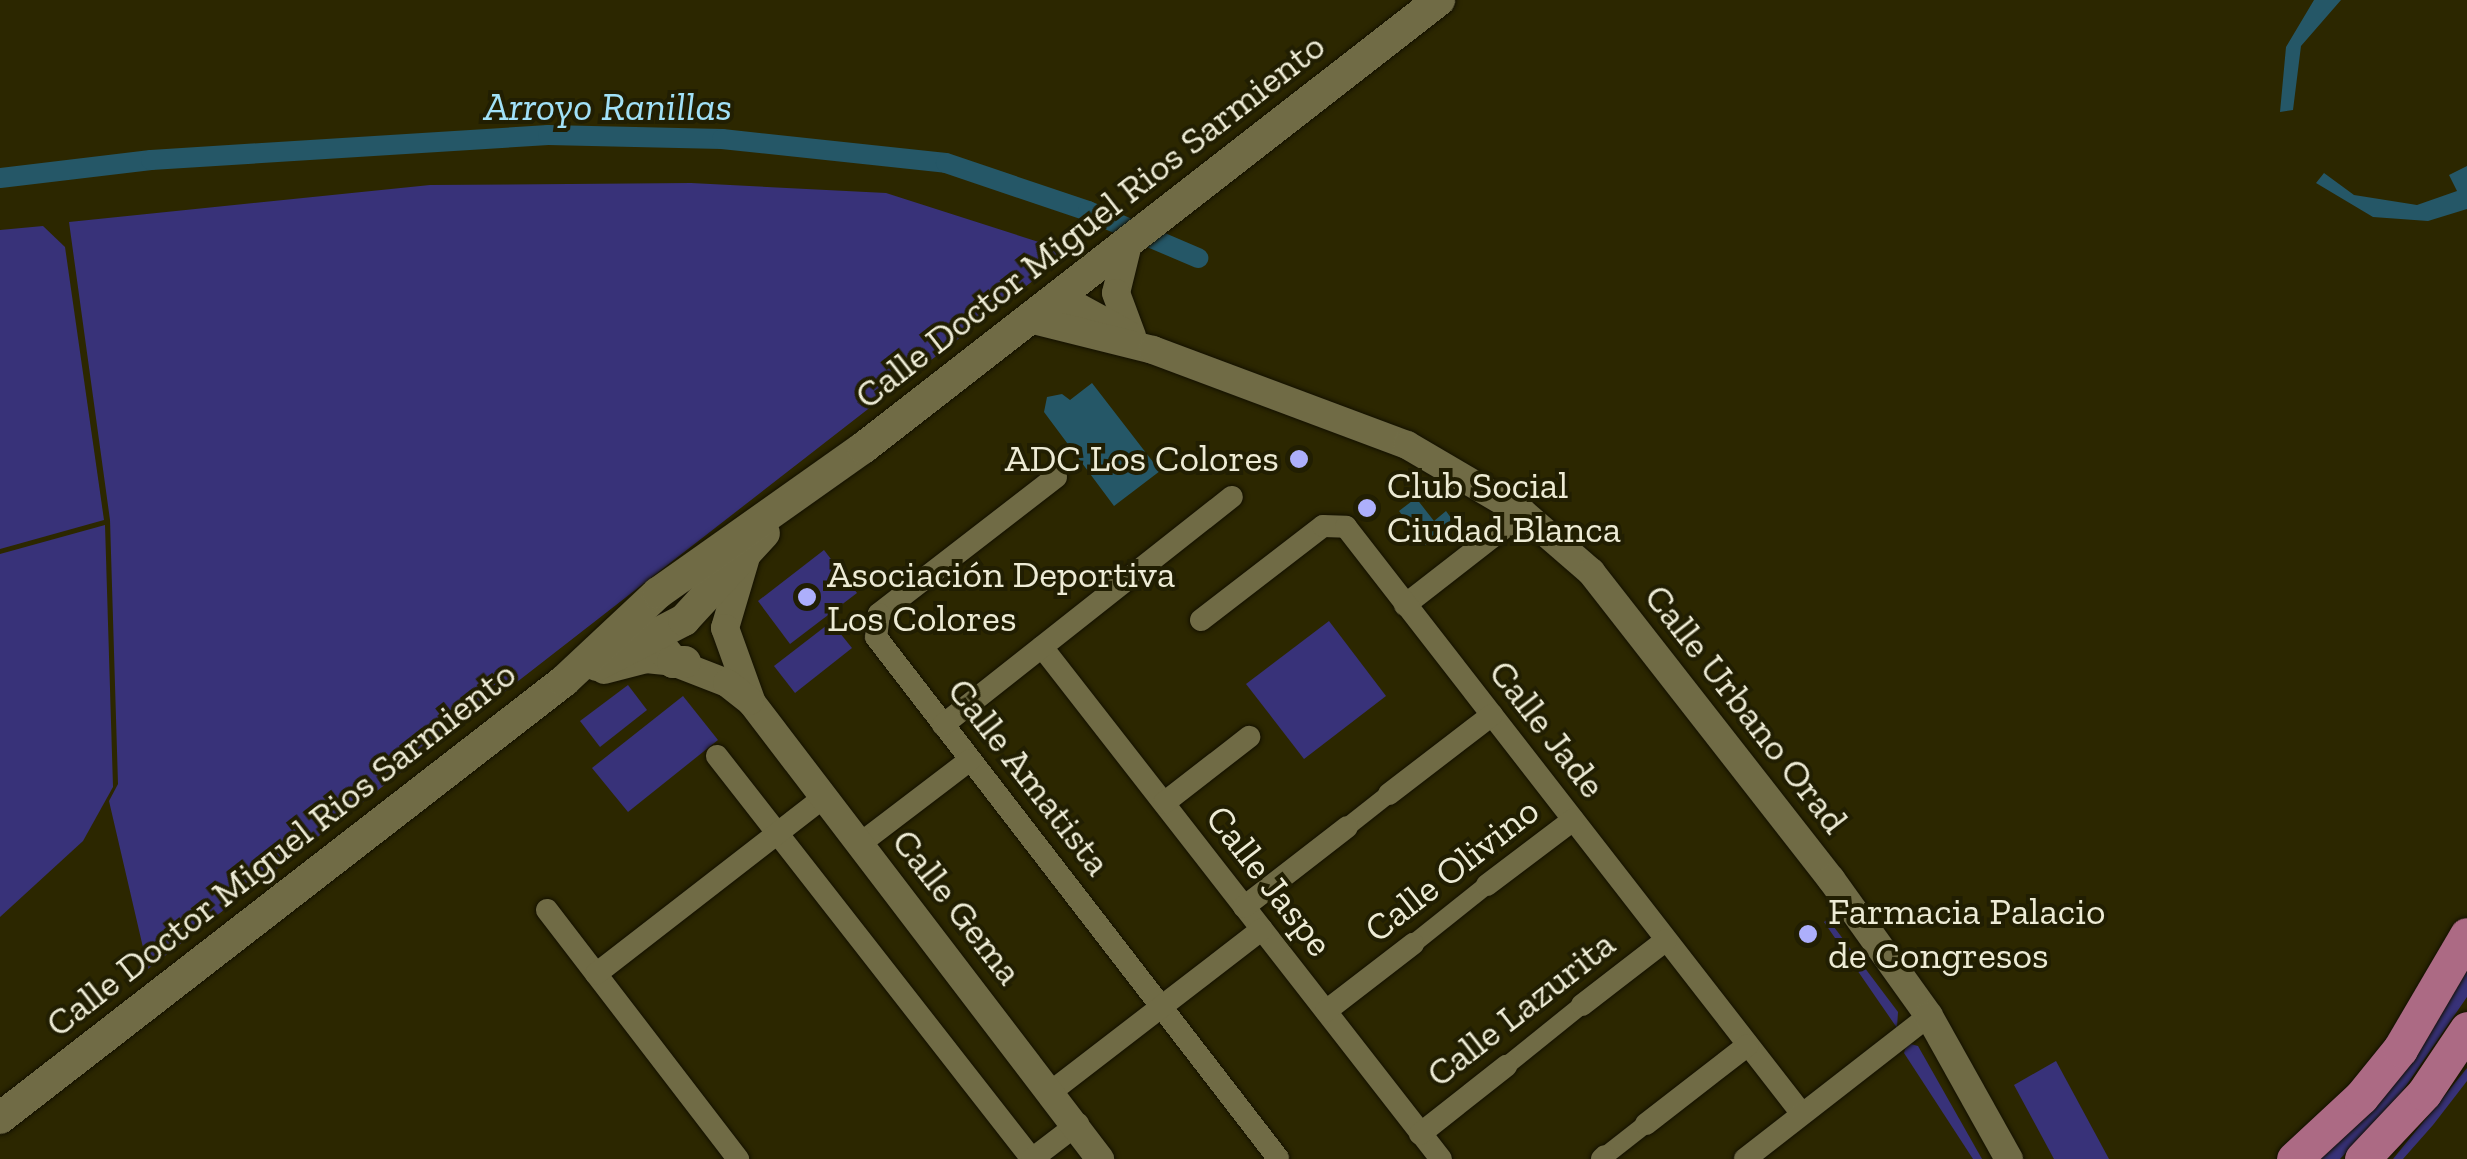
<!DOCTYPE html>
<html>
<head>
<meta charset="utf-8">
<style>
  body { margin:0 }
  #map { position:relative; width:2467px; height:1159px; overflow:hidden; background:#2c2700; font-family:"Zilla Slab",serif }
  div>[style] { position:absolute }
  .green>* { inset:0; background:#383279 }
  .water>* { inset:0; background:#255767 }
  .canal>* { height:20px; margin:-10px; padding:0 10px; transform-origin:10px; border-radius:10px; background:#255767 }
  .roads { filter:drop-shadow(0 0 2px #131000) drop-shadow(0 0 2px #131000) }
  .pedestrian>* { height:18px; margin:-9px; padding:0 9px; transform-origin:9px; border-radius:9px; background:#706b45 }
  .minor>* { height:22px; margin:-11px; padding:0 11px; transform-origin:11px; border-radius:11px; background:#706b45 }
  .tertiary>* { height:28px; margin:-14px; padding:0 14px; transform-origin:14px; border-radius:14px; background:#706b45 }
  .secondary>* { height:32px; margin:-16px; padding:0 16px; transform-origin:16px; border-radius:16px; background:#706b45 }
  .primary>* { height:35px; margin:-17.5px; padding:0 17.5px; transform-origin:17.5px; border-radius:17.5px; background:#ac6a84 }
  .dots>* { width:28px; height:28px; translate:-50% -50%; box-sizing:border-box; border:5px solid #211e02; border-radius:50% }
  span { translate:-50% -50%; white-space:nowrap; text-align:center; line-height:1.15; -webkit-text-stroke:8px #211e02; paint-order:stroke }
  .street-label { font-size:38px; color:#edebd5 }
  .poi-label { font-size:38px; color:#edebd5 }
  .right { translate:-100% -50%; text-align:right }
  .left { translate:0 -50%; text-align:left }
  .water-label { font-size:40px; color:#a1e1f8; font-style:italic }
</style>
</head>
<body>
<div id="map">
  <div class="green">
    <i style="clip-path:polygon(691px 183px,886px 193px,1070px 252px,148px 969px,109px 801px,118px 784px,110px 520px,69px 222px,430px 185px)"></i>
    <i style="clip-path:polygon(43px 226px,65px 247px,104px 520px,0 549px,0 230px)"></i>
    <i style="clip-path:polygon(105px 525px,113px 787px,83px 841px,0 917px,0 554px)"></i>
    <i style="clip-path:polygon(824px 550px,857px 593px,790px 644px,758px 601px)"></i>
    <i style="clip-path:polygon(1329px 621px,1386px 696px,1304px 759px,1246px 684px)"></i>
    <i style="clip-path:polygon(831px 622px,852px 648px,795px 693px,774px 666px)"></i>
    <i style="clip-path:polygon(628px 685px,647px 710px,600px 747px,580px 721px)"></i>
    <i style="clip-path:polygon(683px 696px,718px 740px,628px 812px,592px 768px)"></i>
    <i style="clip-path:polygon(1828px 919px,1898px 1012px,1897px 1028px,1824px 922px)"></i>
    <i style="clip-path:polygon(2467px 971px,2467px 997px,2397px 1099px,2340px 1159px,2319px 1159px,2388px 1090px)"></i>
    <i style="clip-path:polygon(1907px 1043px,1918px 1046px,1982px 1159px,1973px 1159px,1904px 1053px)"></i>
    <i style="clip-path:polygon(2056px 1061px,2109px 1159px,2054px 1159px,2014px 1085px)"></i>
    <i style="clip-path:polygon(2467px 1068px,2467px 1081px,2433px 1125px,2403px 1159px,2393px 1159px)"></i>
  </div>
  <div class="water">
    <i style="clip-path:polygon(2314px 0,2341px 0,2301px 46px,2293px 110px,2280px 112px,2286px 47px)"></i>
    <i style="clip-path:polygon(2467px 166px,2467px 209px,2428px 221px,2373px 217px,2316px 183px,2324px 173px,2354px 195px,2417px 205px,2457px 191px,2449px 175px)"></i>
    <i style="clip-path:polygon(1092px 383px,1160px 471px,1114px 506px,1044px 412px,1047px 397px,1062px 394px,1070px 400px)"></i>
    <i style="clip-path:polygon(1416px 498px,1434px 521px,1446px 511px,1454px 522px,1425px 545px,1399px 511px)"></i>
  </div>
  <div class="canal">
    <i style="left:0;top:178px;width:152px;rotate:-6.8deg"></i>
    <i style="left:151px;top:160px;width:398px;rotate:-3.6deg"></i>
    <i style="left:548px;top:135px;width:174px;rotate:1.3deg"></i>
    <i style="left:722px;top:139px;width:225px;rotate:6.1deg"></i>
    <i style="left:946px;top:163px;width:150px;rotate:18.7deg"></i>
    <i style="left:1088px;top:211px;width:120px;rotate:23.1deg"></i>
  </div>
  <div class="roads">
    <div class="pedestrian">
      <i style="left:1347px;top:827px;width:53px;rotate:-38.2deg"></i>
      <i style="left:1413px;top:944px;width:95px;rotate:-38.6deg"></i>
      <i style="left:1506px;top:1066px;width:97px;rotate:-38.8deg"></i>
      <i style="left:1605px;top:1156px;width:52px;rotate:-38deg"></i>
    </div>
    <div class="minor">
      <i style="left:1056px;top:477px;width:224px;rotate:142.3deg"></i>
      <i style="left:879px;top:614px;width:23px;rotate:97deg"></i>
      <i style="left:876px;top:637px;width:658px;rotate:52.35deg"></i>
      <i style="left:1405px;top:605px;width:150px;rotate:-37.9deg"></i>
      <i style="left:1201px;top:620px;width:154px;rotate:-37.6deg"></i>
      <i style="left:1323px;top:526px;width:23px;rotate:2deg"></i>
      <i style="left:1346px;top:527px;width:743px;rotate:52.16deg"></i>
      <i style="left:1042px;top:647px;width:649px;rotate:52.07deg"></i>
      <i style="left:943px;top:725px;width:368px;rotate:-38.3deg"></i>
      <i style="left:717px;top:756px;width:512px;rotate:51.99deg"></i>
      <i style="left:1389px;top:794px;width:130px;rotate:-37.5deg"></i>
      <i style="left:1164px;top:803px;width:108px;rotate:-37.8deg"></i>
      <i style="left:861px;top:843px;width:137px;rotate:-37.3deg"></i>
      <i style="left:1487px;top:885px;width:108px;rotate:-37.1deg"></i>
      <i style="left:1244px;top:907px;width:130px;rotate:-37.8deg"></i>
      <i style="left:547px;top:910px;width:314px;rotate:52.5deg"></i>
      <i style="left:596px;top:974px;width:289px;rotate:-37.8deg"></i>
      <i style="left:1582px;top:1005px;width:106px;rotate:-37.7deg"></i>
      <i style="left:1326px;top:1011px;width:110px;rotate:-37.6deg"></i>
      <i style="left:1052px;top:1091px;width:265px;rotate:-37.6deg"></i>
      <i style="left:1646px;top:1124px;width:129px;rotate:-37.8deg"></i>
      <i style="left:1420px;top:1134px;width:110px;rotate:-38.3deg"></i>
      <i style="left:1032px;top:1159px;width:58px;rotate:-37.3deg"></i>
      <i style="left:1602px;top:1159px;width:4px;rotate:-45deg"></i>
      <i style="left:1745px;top:1159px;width:233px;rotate:-37.9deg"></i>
    </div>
    <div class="tertiary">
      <i style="left:1128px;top:244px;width:50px;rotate:103.8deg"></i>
      <i style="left:1116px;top:293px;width:46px;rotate:69.6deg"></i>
      <i style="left:1058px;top:296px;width:83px;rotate:28.7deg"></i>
      <i style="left:1029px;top:319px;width:128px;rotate:14deg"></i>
      <i style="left:1153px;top:350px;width:271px;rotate:20.5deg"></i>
      <i style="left:1407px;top:445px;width:134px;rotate:30.4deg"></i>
      <i style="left:1523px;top:513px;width:90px;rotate:40.9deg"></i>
      <i style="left:1591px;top:572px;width:390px;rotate:52deg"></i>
      <i style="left:1831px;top:879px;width:168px;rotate:54.4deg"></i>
      <i style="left:1929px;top:1016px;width:164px;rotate:60.8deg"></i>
      <i style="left:746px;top:557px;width:74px;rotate:106.5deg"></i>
      <i style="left:725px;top:628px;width:80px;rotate:70.2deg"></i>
      <i style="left:752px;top:703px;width:574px;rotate:52.65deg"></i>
      <i style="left:604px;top:670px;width:43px;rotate:-14.7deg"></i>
      <i style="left:646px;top:659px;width:27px;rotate:6deg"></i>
      <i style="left:673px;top:662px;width:58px;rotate:21.3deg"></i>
      <i style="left:727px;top:683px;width:29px;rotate:38deg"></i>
    </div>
    <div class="secondary">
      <i style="left:653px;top:637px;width:32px;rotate:51deg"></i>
      <i style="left:673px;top:662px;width:12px"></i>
      <i style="left:597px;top:665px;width:98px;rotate:-27.3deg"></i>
      <i style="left:684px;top:620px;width:118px;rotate:-47.4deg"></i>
      <i style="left:0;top:1118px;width:713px;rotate:-37.77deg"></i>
      <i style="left:564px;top:681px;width:129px;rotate:-43.1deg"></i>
      <i style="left:658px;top:593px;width:251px;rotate:-35.3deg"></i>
      <i style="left:863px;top:448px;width:730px;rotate:-37.87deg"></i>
    </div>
    <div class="primary">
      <i style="left:2294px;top:1159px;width:91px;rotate:-42.8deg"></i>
      <i style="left:2361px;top:1097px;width:62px;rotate:-50.9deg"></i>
      <i style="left:2400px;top:1049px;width:132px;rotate:-59.6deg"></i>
      <i style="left:2362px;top:1159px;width:91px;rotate:-46.8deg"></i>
      <i style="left:2424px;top:1093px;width:77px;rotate:-56.1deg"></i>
    </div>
  </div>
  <div class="dots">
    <i style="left:1299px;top:459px;background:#adaffb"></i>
    <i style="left:1367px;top:508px;background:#adaffb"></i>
    <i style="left:807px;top:597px;background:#adaffb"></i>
    <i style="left:1808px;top:934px;background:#adaffb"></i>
  </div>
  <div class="street-label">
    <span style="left:1090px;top:221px;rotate:-38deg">Calle Doctor Miguel Rios Sarmiento</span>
    <span style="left:1746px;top:709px;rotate:52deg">Calle Urbano Orad</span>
    <span style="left:1547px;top:729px;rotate:52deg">Calle Jade</span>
    <span style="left:1029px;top:777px;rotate:52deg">Calle Amatista</span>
    <span style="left:281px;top:849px;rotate:-38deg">Calle Doctor Miguel Rios Sarmiento</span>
    <span style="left:1452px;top:870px;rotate:-38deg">Calle Olivino</span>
    <span style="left:1269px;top:881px;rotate:52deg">Calle Jaspe</span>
    <span style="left:957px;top:907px;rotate:52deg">Calle Gema</span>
    <span style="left:1521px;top:1009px;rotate:-38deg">Calle Lazurita</span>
  </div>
  <div class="poi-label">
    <span class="right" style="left:1279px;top:459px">ADC Los Colores</span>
    <span class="left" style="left:1387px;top:508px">Club Social<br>Ciudad Blanca</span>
    <span class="left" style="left:827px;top:597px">Asociación Deportiva<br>Los Colores</span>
    <span class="left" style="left:1828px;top:934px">Farmacia Palacio<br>de Congresos</span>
  </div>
  <div class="water-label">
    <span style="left:608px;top:106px">Arroyo Ranillas</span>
  </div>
</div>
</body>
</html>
